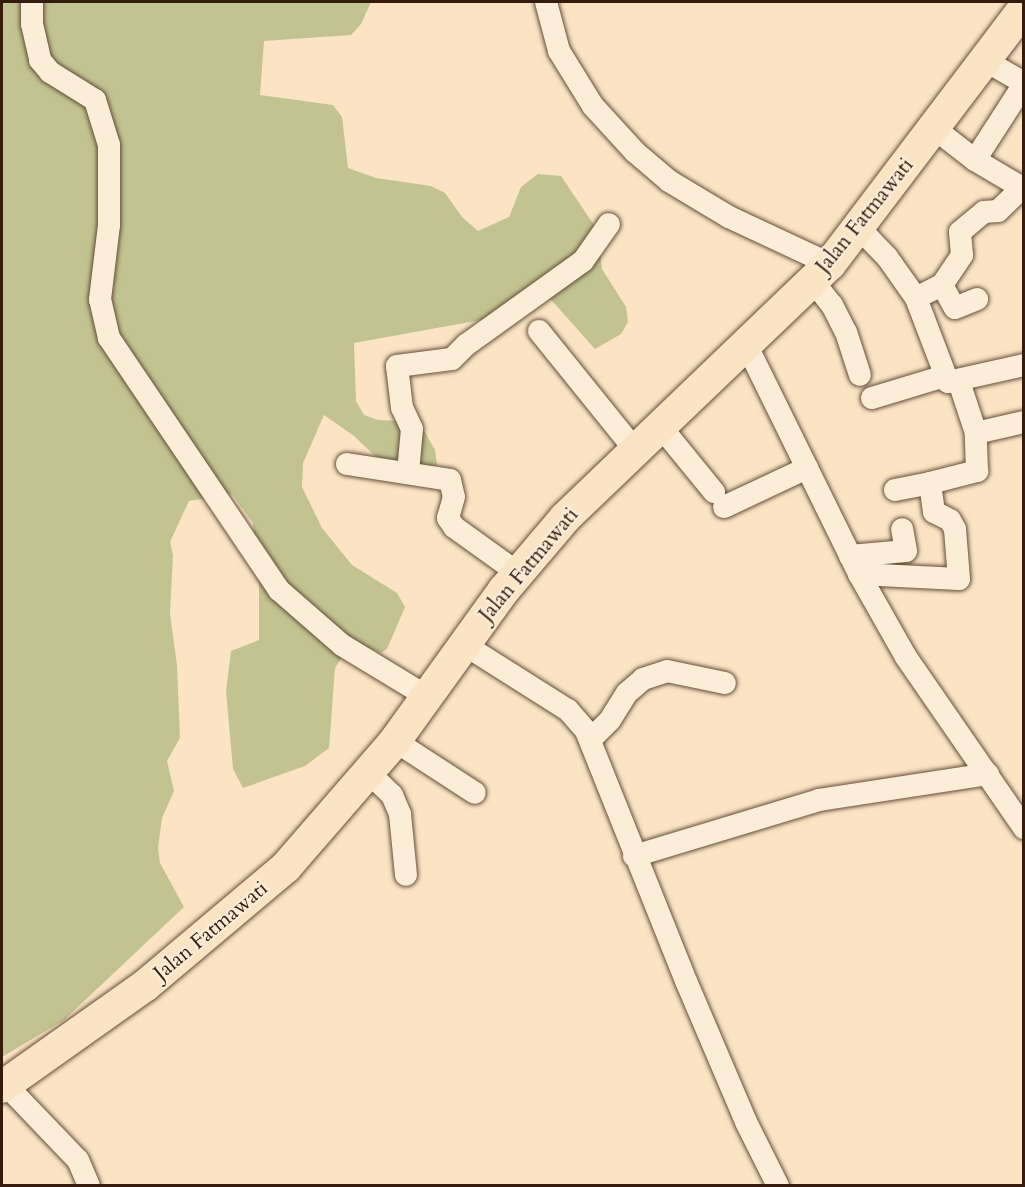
<!DOCTYPE html>
<html>
<head>
<meta charset="utf-8">
<style>
  body { margin:0 }
  #map { position:relative; width:1025px; height:1187px; overflow:hidden; background:#fae4c4; font-family:Cardo,serif }
  div>[style] { position:absolute }
  .green>* { inset:0; background:#c2c391 }
  .roads { filter:drop-shadow(0 0 2px #664d3a) drop-shadow(0 0 2px #664d3a) }
  .minor>* { height:22px; margin:-11px; padding:0 11px; transform-origin:11px; border-radius:11px; background:#fcedd9 }
  .highway>* { height:32px; margin:-16px; padding:0 16px; transform-origin:16px; border-radius:16px; background:#fae4c4 }
  span { translate:-50% -50%; white-space:nowrap; text-align:center; line-height:1.15; -webkit-text-stroke:4.5px #fcedd9; paint-order:stroke }
  .street-label { font-size:21px; color:#351b0c }
  .frame { position:absolute; inset:0; border:3px solid #351b0c; pointer-events:none }
</style>
</head>
<body>
<div id="map">
  <div class="green">
    <i style="clip-path:polygon(2px 2px,371px 2px,361px 24px,351px 35px,264px 41px,260px 95px,333px 105px,342px 117px,348px 168px,376px 178px,431px 186px,445px 193px,462px 217px,478px 231px,509px 217px,521px 187px,538px 174px,561px 176px,598px 231px,602px 269px,626px 307px,628px 322px,621px 334px,595px 349px,545px 293px,492px 318px,354px 343px,356px 401px,364px 415px,378px 420px,419px 422px,435px 450px,437px 465px,406px 474px,388px 468px,354px 436px,324px 415px,303px 463px,302px 487px,322px 528px,352px 565px,397px 593px,405px 607px,387px 649px,381px 653px,353px 641px,335px 668px,329px 748px,305px 766px,243px 788px,233px 769px,226px 691px,231px 651px,259px 640px,259px 584px,253px 523px,232px 494px,189px 501px,170px 542px,173px 555px,170px 614px,177px 665px,180px 738px,167px 761px,174px 791px,162px 818px,158px 848px,160px 863px,184px 907px,64px 1020px,2px 1057px)"></i>
  </div>
  <div class="roads">
    <div class="minor">
      <i style="left:32px;top:2px;width:22px;rotate:90deg"></i>
      <i style="left:32px;top:24px;width:37px;rotate:77deg"></i>
      <i style="left:40px;top:60px;width:16px;rotate:50deg"></i>
      <i style="left:50px;top:72px;width:53px;rotate:31.9deg"></i>
      <i style="left:95px;top:100px;width:47px;rotate:72.7deg"></i>
      <i style="left:109px;top:145px;width:80px;rotate:90deg"></i>
      <i style="left:109px;top:225px;width:75px;rotate:96.9deg"></i>
      <i style="left:100px;top:299px;width:40px;rotate:77deg"></i>
      <i style="left:109px;top:338px;width:304px;rotate:56deg"></i>
      <i style="left:279px;top:590px;width:84px;rotate:41.1deg"></i>
      <i style="left:342px;top:645px;width:100px;rotate:31.2deg"></i>
      <i style="left:546px;top:2px;width:51px;rotate:75.1deg"></i>
      <i style="left:559px;top:51px;width:65px;rotate:58.3deg"></i>
      <i style="left:593px;top:106px;width:62px;rotate:47.6deg"></i>
      <i style="left:635px;top:152px;width:45px;rotate:40.5deg"></i>
      <i style="left:669px;top:181px;width:70px;rotate:31deg"></i>
      <i style="left:729px;top:217px;width:111px;rotate:25deg"></i>
      <i style="left:986px;top:61px;width:44px;rotate:30.1deg"></i>
      <i style="left:935px;top:129px;width:51px;rotate:37.8deg"></i>
      <i style="left:975px;top:160px;width:57px;rotate:30.6deg"></i>
      <i style="left:975px;top:160px;width:90px;rotate:-57.2deg"></i>
      <i style="left:859px;top:228px;width:40px;rotate:46deg"></i>
      <i style="left:887px;top:257px;width:50px;rotate:54.7deg"></i>
      <i style="left:916px;top:298px;width:90px;rotate:69.1deg"></i>
      <i style="left:948px;top:382px;width:78px;rotate:-12.6deg"></i>
      <i style="left:813px;top:281px;width:31px;rotate:52deg"></i>
      <i style="left:832px;top:305px;width:30px;rotate:63deg"></i>
      <i style="left:846px;top:332px;width:45px;rotate:72deg"></i>
      <i style="left:942px;top:285px;width:26px;rotate:61deg"></i>
      <i style="left:955px;top:308px;width:24px;rotate:-22deg"></i>
      <i style="left:916px;top:298px;width:29px;rotate:-27deg"></i>
      <i style="left:942px;top:285px;width:36px;rotate:-56deg"></i>
      <i style="left:962px;top:255px;width:23px;rotate:-95deg"></i>
      <i style="left:960px;top:232px;width:31px;rotate:-40deg"></i>
      <i style="left:984px;top:212px;width:14px;rotate:-4deg"></i>
      <i style="left:998px;top:211px;width:33px;rotate:-44deg"></i>
      <i style="left:539px;top:331px;width:154px;rotate:51.1deg"></i>
      <i style="left:747px;top:346px;width:254px;rotate:63.8deg"></i>
      <i style="left:859px;top:574px;width:95px;rotate:60.5deg"></i>
      <i style="left:906px;top:657px;width:208px;rotate:55.4deg"></i>
      <i style="left:872px;top:398px;width:76px;rotate:-16.8deg"></i>
      <i style="left:661px;top:427px;width:84px;rotate:50.8deg"></i>
      <i style="left:976px;top:433px;width:49px;rotate:-12.9deg"></i>
      <i style="left:347px;top:464px;width:104px;rotate:8.8deg"></i>
      <i style="left:450px;top:480px;width:17px;rotate:77deg"></i>
      <i style="left:454px;top:497px;width:22px;rotate:106deg"></i>
      <i style="left:448px;top:518px;width:11px;rotate:56deg"></i>
      <i style="left:454px;top:527px;width:79px;rotate:35.7deg"></i>
      <i style="left:408px;top:472px;width:43px;rotate:-84.7deg"></i>
      <i style="left:412px;top:429px;width:23px;rotate:-115deg"></i>
      <i style="left:402px;top:408px;width:42px;rotate:-96.8deg"></i>
      <i style="left:397px;top:366px;width:55px;rotate:-7.3deg"></i>
      <i style="left:452px;top:359px;width:20px;rotate:-45deg"></i>
      <i style="left:466px;top:345px;width:144px;rotate:-35.7deg"></i>
      <i style="left:583px;top:261px;width:45px;rotate:-54.9deg"></i>
      <i style="left:895px;top:490px;width:36px;rotate:-11deg"></i>
      <i style="left:724px;top:507px;width:92px;rotate:-25.2deg"></i>
      <i style="left:850px;top:556px;width:56px;rotate:-5.1deg"></i>
      <i style="left:906px;top:551px;width:22px;rotate:-100deg"></i>
      <i style="left:859px;top:574px;width:100px;rotate:2.9deg"></i>
      <i style="left:959px;top:579px;width:50px;rotate:-94.6deg"></i>
      <i style="left:955px;top:529px;width:10px;rotate:-119deg"></i>
      <i style="left:950px;top:520px;width:18px;rotate:-153deg"></i>
      <i style="left:934px;top:512px;width:29px;rotate:-98deg"></i>
      <i style="left:930px;top:483px;width:49px;rotate:-14.3deg"></i>
      <i style="left:977px;top:471px;width:38px;rotate:-92deg"></i>
      <i style="left:976px;top:433px;width:54px;rotate:-108.4deg"></i>
      <i style="left:465px;top:645px;width:122px;rotate:32.3deg"></i>
      <i style="left:568px;top:710px;width:28px;rotate:49deg"></i>
      <i style="left:586px;top:731px;width:269px;rotate:68.2deg"></i>
      <i style="left:686px;top:981px;width:153px;rotate:66.9deg"></i>
      <i style="left:746px;top:1122px;width:72px;rotate:63.4deg"></i>
      <i style="left:590px;top:740px;width:28px;rotate:-45deg"></i>
      <i style="left:610px;top:720px;width:32px;rotate:-58deg"></i>
      <i style="left:627px;top:693px;width:21px;rotate:-41deg"></i>
      <i style="left:643px;top:679px;width:25px;rotate:-18deg"></i>
      <i style="left:667px;top:671px;width:59px;rotate:11.7deg"></i>
      <i style="left:395px;top:741px;width:95px;rotate:33deg"></i>
      <i style="left:368px;top:772px;width:33px;rotate:44deg"></i>
      <i style="left:392px;top:795px;width:21px;rotate:67deg"></i>
      <i style="left:400px;top:814px;width:61px;rotate:84.4deg"></i>
      <i style="left:634px;top:856px;width:193px;rotate:-16.8deg"></i>
      <i style="left:819px;top:800px;width:171px;rotate:-8.7deg"></i>
      <i style="left:5px;top:1084px;width:105px;rotate:46.2deg"></i>
      <i style="left:78px;top:1160px;width:28px;rotate:67deg"></i>
    </div>
    <div class="highway">
      <i style="left:2px;top:1087px;width:176px;rotate:-35.3deg"></i>
      <i style="left:146px;top:985px;width:183px;rotate:-40.1deg"></i>
      <i style="left:286px;top:867px;width:167px;rotate:-49.1deg"></i>
      <i style="left:395px;top:741px;width:186px;rotate:-54.2deg"></i>
      <i style="left:504px;top:590px;width:94px;rotate:-49.7deg"></i>
      <i style="left:565px;top:518px;width:367px;rotate:-43.8deg"></i>
      <i style="left:830px;top:264px;width:321px;rotate:-52.8deg"></i>
    </div>
  </div>
  <div class="street-label">
    <span style="left:865px;top:216px;rotate:-51deg">Jalan Fatmawati</span>
    <span style="left:529px;top:565px;rotate:-50deg">Jalan Fatmawati</span>
    <span style="left:211px;top:931px;rotate:-40deg">Jalan Fatmawati</span>
  </div>
  <div class="frame"></div>
</div>
</body>
</html>
